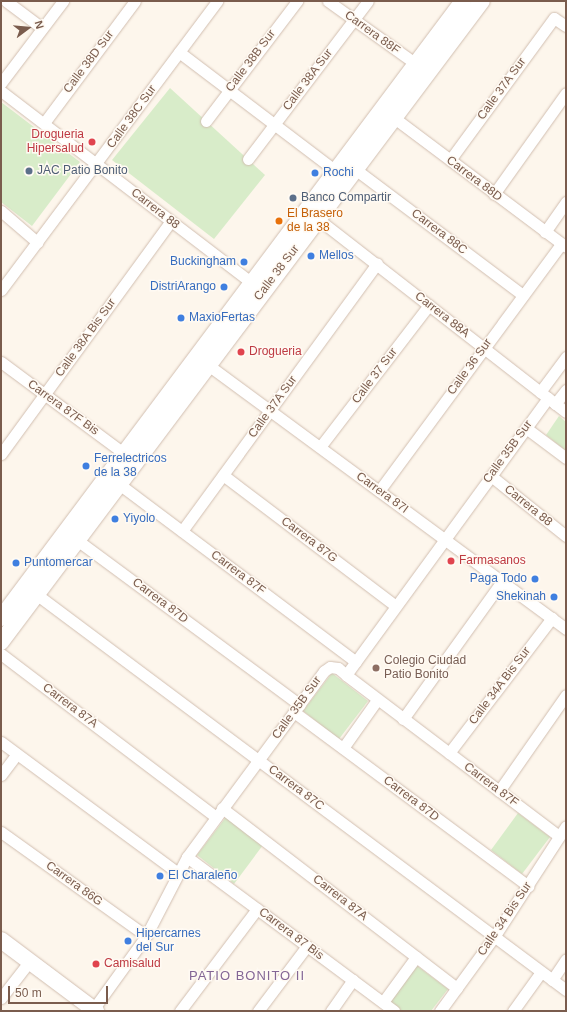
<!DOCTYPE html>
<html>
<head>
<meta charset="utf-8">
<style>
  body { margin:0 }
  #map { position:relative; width:567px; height:1012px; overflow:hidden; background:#fdf6ec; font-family:Arial,sans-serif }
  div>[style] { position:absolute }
  .green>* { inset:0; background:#d8ecc9 }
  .roads { filter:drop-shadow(0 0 1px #d1beb0) drop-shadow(0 0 1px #d1beb0) }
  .street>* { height:11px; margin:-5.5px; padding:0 5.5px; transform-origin:5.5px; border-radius:5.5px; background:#fff }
  .secondary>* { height:16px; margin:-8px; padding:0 8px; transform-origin:8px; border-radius:8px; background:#fff }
  .dots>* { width:11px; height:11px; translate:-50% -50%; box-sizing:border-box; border:2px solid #fffaf3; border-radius:50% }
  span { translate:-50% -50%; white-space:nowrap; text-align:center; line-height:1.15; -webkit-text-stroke:3px #fffaf3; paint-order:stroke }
  .street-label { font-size:12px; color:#7a5c4d }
  .health-label { font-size:12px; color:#be3a42 }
  .right { translate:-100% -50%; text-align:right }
  .left { translate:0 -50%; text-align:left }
  .service-label { font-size:12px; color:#4e5e75 }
  .shop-label { font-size:12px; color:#366cbe }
  .food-label { font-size:12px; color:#c56008 }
  .education-label { font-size:12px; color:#785e54 }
  .neighbourhood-label { font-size:13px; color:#846695; letter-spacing:1px }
  .frame { position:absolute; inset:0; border:2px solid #7a5c4d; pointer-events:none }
  .north { position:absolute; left:8px; top:8px; width:40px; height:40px; -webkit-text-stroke:3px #fffaf3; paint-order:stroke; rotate:74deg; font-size:11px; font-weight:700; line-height:16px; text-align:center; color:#7a5c4d }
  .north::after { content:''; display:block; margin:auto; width:14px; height:18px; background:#7a5c4d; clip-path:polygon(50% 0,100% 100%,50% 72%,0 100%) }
  .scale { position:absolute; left:8px; top:986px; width:100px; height:18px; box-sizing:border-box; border:2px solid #7a5c4d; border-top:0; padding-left:5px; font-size:12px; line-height:14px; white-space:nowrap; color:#7a5c4d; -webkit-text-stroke:3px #fffaf3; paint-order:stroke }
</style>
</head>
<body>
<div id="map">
  <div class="green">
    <i style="clip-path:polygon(170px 88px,265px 175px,214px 239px,112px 160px)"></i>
    <i style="clip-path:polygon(1px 102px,80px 162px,32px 226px,1px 202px)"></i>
    <i style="clip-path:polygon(559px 416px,566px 422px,566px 451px,546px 435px)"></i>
    <i style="clip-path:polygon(332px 673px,368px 701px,339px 739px,303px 711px)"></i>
    <i style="clip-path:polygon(518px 813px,550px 837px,522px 874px,491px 850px)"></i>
    <i style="clip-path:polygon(226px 817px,263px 845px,234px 884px,197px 855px)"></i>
    <i style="clip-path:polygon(416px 965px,448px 989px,431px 1011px,401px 1011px,389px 1002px)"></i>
  </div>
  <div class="roads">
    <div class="street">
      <i style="left:6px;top:1px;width:45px;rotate:36.9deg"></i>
      <i style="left:328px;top:1px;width:108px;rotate:35.6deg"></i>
      <i style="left:179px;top:52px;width:197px;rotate:37.2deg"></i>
      <i style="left:1px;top:83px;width:103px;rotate:-52.9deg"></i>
      <i style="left:1px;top:91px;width:317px;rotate:37.4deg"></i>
      <i style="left:389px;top:114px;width:221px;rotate:36.9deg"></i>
      <i style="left:206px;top:121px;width:151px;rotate:-52.8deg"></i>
      <i style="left:44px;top:123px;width:152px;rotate:-53.3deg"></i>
      <i style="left:248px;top:159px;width:198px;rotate:-52.8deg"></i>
      <i style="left:450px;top:160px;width:176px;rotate:-53.8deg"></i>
      <i style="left:554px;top:18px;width:14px;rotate:34deg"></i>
      <i style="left:355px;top:169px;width:210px;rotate:36.9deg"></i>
      <i style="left:494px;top:194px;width:124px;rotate:-54.5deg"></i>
      <i style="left:1px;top:211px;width:48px;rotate:40.7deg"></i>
      <i style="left:318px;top:219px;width:314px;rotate:37.9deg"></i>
      <i style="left:545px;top:232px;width:37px;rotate:-55deg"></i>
      <i style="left:1px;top:290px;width:361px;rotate:-53.2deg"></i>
      <i style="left:1px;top:362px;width:154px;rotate:36.6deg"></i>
      <i style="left:204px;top:362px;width:450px;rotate:36.4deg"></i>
      <i style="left:540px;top:392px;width:44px;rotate:-53.4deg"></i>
      <i style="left:555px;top:404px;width:18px;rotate:-52deg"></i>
      <i style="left:526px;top:428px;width:50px;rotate:36.9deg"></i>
      <i style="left:320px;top:447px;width:179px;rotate:-52.5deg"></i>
      <i style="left:1px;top:454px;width:288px;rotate:-53.9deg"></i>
      <i style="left:223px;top:475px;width:215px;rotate:37.2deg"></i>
      <i style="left:491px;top:476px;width:96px;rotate:38.7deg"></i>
      <i style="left:119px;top:484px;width:296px;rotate:36.9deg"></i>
      <i style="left:379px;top:491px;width:307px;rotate:-53.6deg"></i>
      <i style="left:182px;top:531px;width:331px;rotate:-53.9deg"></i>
      <i style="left:77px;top:540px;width:277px;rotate:36.5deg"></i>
      <i style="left:32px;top:591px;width:667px;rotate:36.77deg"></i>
      <i style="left:1px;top:654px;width:270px;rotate:37.2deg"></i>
      <i style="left:346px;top:675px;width:267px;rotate:37.1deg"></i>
      <i style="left:294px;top:712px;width:292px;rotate:36.6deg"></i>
      <i style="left:403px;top:719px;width:170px;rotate:-54.3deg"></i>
      <i style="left:1px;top:742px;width:220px;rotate:36.5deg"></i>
      <i style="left:343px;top:748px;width:59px;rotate:-54.7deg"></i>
      <i style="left:449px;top:753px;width:170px;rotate:-52.7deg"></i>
      <i style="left:1px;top:775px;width:26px;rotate:-53deg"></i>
      <i style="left:499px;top:791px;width:117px;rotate:-55.1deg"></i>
      <i style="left:222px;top:808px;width:296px;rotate:37.5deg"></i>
      <i style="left:1px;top:832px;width:178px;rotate:35.6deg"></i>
      <i style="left:187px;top:857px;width:258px;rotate:36.6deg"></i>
      <i style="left:552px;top:980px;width:25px;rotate:-56deg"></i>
      <i style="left:1px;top:998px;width:46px;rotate:-52.1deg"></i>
      <i style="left:383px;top:1002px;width:56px;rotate:-53.7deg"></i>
      <i style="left:92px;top:1011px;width:92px;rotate:-54.2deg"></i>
      <i style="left:146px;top:936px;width:89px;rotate:-62.6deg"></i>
      <i style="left:187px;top:857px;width:231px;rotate:-53.6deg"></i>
      <i style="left:324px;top:671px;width:7px;rotate:-34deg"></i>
      <i style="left:330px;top:667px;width:8px;rotate:7deg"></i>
      <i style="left:338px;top:668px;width:11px;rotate:41deg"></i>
      <i style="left:346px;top:675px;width:343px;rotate:-53.9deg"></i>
      <i style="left:180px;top:1011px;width:128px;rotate:-53deg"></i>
      <i style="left:258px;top:1011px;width:81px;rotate:-53deg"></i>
      <i style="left:331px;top:1011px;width:38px;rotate:-55deg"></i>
      <i style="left:440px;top:1011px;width:92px;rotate:-53.9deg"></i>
      <i style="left:494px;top:937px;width:132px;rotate:-57deg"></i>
      <i style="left:513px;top:1011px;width:48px;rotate:-54.3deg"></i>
    </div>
    <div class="secondary">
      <i style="left:1px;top:618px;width:771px;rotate:-53.17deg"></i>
      <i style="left:1px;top:642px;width:801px;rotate:-53.12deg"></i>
      <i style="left:1px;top:940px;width:119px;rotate:36.8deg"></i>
    </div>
  </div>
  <div class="dots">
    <i style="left:92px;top:142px;background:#e0444e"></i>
    <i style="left:29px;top:171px;background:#5c6f8a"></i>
    <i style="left:315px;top:173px;background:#3f7fe0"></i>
    <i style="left:293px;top:198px;background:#5c6f8a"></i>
    <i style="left:279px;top:221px;background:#e8710a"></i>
    <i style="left:311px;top:256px;background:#3f7fe0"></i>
    <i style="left:244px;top:262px;background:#3f7fe0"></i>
    <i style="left:224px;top:287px;background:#3f7fe0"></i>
    <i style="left:181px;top:318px;background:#3f7fe0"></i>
    <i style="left:241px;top:352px;background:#e0444e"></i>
    <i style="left:86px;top:466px;background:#3f7fe0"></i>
    <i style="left:115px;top:519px;background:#3f7fe0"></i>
    <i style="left:451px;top:561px;background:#e0444e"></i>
    <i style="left:16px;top:563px;background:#3f7fe0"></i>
    <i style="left:535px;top:579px;background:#3f7fe0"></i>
    <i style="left:554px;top:597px;background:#3f7fe0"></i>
    <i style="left:376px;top:668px;background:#8d6e63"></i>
    <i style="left:160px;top:876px;background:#3f7fe0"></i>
    <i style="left:128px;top:941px;background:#3f7fe0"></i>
    <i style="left:96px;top:964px;background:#e0444e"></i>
  </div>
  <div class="street-label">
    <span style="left:372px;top:33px;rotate:36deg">Carrera 88F</span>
    <span style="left:251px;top:61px;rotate:-53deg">Calle 38B Sur</span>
    <span style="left:89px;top:62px;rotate:-53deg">Calle 38D Sur</span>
    <span style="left:308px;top:80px;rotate:-53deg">Calle 38A Sur</span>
    <span style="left:502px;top:89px;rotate:-54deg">Calle 37A Sur</span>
    <span style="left:132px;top:117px;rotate:-54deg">Calle 38C Sur</span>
    <span style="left:474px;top:179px;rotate:37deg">Carrera 88D</span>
    <span style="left:155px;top:209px;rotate:38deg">Carrera 88</span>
    <span style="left:439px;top:232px;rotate:37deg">Carrera 88C</span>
    <span style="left:277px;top:273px;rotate:-53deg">Calle 38 Sur</span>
    <span style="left:442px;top:315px;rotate:38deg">Carrera 88A</span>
    <span style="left:86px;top:338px;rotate:-54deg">Calle 38A Bis Sur</span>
    <span style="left:470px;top:367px;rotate:-54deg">Calle 36 Sur</span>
    <span style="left:375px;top:376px;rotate:-53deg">Calle 37 Sur</span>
    <span style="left:273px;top:407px;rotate:-54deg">Calle 37A Sur</span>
    <span style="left:63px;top:408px;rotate:36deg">Carrera 87F Bis</span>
    <span style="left:508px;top:452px;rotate:-54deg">Calle 35B Sur</span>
    <span style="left:382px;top:493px;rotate:36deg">Carrera 87I</span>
    <span style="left:528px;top:506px;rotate:39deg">Carrera 88</span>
    <span style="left:309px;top:540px;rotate:37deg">Carrera 87G</span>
    <span style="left:238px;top:573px;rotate:37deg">Carrera 87F</span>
    <span style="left:160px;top:601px;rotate:37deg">Carrera 87D</span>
    <span style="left:500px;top:686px;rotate:-53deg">Calle 34A Bis Sur</span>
    <span style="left:70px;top:706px;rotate:37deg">Carrera 87A</span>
    <span style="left:297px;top:708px;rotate:-54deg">Calle 35B Sur</span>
    <span style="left:491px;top:785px;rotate:37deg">Carrera 87F</span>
    <span style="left:296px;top:788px;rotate:37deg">Carrera 87C</span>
    <span style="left:411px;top:799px;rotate:37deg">Carrera 87D</span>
    <span style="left:74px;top:884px;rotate:36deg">Carrera 86G</span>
    <span style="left:340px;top:898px;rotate:38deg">Carrera 87A</span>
    <span style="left:505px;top:919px;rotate:-56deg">Calle 34 Bis Sur</span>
    <span style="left:291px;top:934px;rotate:37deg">Carrera 87 Bis</span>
  </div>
  <div class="health-label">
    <span class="right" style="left:84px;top:142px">Drogueria<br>Hipersalud</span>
    <span class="left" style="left:249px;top:352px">Drogueria</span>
    <span class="left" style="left:459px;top:561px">Farmasanos</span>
    <span class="left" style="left:104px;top:964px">Camisalud</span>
  </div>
  <div class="service-label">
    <span class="left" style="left:37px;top:171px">JAC Patio Bonito</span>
    <span class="left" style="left:301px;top:198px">Banco Compartir</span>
  </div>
  <div class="shop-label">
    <span class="left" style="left:323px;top:173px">Rochi</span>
    <span class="left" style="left:319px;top:256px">Mellos</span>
    <span class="right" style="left:236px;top:262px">Buckingham</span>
    <span class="right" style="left:216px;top:287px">DistriArango</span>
    <span class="left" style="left:189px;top:318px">MaxioFertas</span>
    <span class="left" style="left:94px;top:466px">Ferrelectricos<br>de la 38</span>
    <span class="left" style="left:123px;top:519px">Yiyolo</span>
    <span class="left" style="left:24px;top:563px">Puntomercar</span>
    <span class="right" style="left:527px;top:579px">Paga Todo</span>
    <span class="right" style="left:546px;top:597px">Shekinah</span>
    <span class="left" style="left:168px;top:876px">El Charaleño</span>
    <span class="left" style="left:136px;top:941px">Hipercarnes<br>del Sur</span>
  </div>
  <div class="food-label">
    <span class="left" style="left:287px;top:221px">El Brasero<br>de la 38</span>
  </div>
  <div class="education-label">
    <span class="left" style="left:384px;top:668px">Colegio Ciudad<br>Patio Bonito</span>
  </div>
  <div class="neighbourhood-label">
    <span style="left:247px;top:976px">PATIO BONITO II</span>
  </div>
  <div class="frame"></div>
  <div class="north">N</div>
  <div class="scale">50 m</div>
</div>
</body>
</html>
